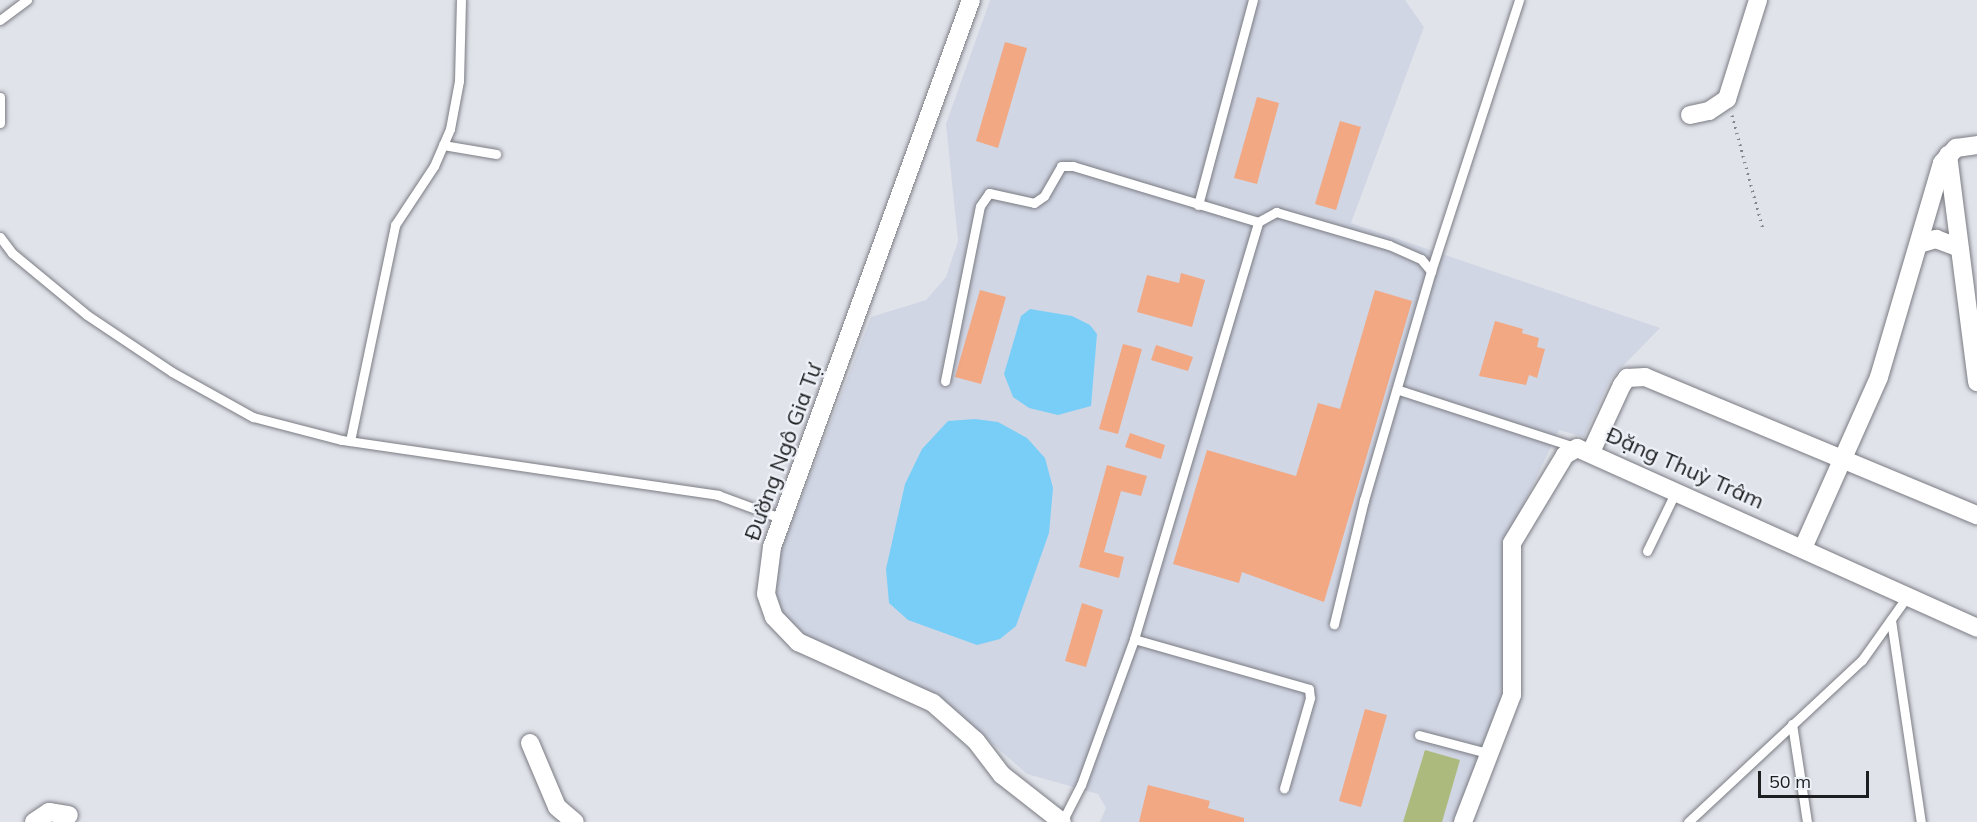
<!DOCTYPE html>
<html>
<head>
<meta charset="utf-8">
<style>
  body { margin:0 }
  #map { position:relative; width:1977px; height:822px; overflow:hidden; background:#e1e3ea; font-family:Mulish,sans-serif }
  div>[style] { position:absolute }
  .built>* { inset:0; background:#d1d6e4 }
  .green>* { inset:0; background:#acba7e }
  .water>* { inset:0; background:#79cef7 }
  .building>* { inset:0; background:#f1a883 }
  .path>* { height:3px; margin-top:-1.5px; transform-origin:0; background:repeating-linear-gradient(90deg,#85868b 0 1.5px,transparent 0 6px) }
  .roads { filter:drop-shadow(0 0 2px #7a7c83) drop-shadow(0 0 2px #7a7c83) }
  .lane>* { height:9px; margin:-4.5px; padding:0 4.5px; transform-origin:4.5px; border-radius:4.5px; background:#fff }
  .street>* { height:18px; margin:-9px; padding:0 9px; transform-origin:9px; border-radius:9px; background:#fff }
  span { translate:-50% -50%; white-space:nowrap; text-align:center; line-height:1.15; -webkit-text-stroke:4.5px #eef1f8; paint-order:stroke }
  .street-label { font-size:22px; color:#1d1e20 }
  .scale { position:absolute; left:1758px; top:771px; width:111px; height:27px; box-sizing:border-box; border:3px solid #1d1e20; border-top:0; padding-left:8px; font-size:18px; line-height:21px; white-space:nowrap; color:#1d1e20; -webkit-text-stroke:4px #eef1f8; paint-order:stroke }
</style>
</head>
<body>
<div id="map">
  <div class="built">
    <i style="clip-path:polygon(990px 0,1405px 0,1424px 27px,1351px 223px,1660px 328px,1611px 378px,1584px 437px,1559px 430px,1505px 543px,1505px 694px,1456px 822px,1100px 822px,1106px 808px,1098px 794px,1027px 774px,950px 706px,802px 634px,780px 612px,773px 593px,776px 564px,871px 317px,926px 300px,946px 277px,958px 241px,946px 124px)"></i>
  </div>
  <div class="green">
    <i style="clip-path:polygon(1425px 750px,1460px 760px,1442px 822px,1403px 822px)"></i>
  </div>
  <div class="water">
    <i style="clip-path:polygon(1030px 309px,1072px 316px,1090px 325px,1097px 334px,1091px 406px,1058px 415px,1029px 408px,1013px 397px,1004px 374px,1021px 316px)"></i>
    <i style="clip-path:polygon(975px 419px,998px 422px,1027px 438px,1045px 458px,1053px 488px,1049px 533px,1016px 626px,1000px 639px,977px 645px,908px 620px,889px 603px,886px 569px,905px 484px,922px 449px,948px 421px)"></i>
  </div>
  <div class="building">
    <i style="clip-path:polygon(1005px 42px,1027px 48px,998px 148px,976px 141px)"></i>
    <i style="clip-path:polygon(1257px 97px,1279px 103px,1257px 184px,1234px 178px)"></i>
    <i style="clip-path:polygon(1340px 121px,1361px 127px,1336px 210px,1315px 204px)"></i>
    <i style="clip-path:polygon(1181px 273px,1205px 280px,1192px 327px,1137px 312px,1147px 275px,1179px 283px)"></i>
    <i style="clip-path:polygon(980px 290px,1006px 297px,981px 384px,955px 377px)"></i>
    <i style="clip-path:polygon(1375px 290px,1412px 301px,1324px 602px,1242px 572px,1239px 583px,1173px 564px,1207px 450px,1296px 476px,1318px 403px,1340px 409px)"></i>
    <i style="clip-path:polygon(1495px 321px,1523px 329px,1522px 333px,1539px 338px,1537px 347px,1545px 349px,1537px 378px,1529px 375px,1526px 385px,1479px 376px)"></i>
    <i style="clip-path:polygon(1123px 344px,1142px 349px,1118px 434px,1099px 429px)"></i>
    <i style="clip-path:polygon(1156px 345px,1193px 357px,1188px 371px,1151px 360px)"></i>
    <i style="clip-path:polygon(1130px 433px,1165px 445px,1161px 459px,1125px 447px)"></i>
    <i style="clip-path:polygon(1107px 465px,1147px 476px,1141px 496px,1121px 491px,1104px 552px,1124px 557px,1119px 578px,1079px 567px)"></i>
    <i style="clip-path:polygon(1082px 603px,1103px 610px,1086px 667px,1065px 661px)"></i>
    <i style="clip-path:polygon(1365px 709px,1387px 715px,1361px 807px,1339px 801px)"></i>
    <i style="clip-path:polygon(1148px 785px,1210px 801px,1208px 808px,1244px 818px,1244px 822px,1139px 822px)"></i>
  </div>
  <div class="path">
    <i style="left:1732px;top:115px;width:118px;rotate:74.8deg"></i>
  </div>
  <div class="roads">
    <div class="lane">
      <i style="left:0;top:20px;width:34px;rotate:-37deg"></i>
      <i style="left:0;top:97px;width:26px;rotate:90deg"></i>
      <i style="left:443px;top:145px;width:54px;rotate:9.6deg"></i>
      <i style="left:1198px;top:205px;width:212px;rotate:-75deg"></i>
      <i style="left:0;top:237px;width:20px;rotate:53deg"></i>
      <i style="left:12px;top:253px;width:97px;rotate:39.6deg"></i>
      <i style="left:87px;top:315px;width:102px;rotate:33.8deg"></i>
      <i style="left:172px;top:372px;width:93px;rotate:29.1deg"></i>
      <i style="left:253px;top:417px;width:92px;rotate:14.5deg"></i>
      <i style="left:342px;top:440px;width:380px;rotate:8.3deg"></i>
      <i style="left:718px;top:495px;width:69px;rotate:20.3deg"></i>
      <i style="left:1431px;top:271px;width:285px;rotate:-72deg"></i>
      <i style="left:945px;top:381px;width:178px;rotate:-78.7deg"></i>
      <i style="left:980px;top:206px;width:16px;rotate:-55deg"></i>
      <i style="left:989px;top:193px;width:46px;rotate:12.5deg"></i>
      <i style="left:1034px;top:203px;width:12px;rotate:-35deg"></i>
      <i style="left:1044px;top:196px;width:34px;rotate:-60deg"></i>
      <i style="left:1061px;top:166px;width:12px"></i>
      <i style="left:1073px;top:166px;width:193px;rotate:16.8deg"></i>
      <i style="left:1399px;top:390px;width:187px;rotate:18deg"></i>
      <i style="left:350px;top:441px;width:221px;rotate:-78.2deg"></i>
      <i style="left:395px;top:225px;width:71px;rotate:-56.5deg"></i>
      <i style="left:434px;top:166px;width:40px;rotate:-66.6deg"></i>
      <i style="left:450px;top:129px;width:49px;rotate:-79.4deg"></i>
      <i style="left:459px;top:81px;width:81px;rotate:-88.6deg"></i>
      <i style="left:1647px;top:551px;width:64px;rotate:-64.2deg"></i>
      <i style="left:1891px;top:620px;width:204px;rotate:81.6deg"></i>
      <i style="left:1134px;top:639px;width:182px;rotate:15.9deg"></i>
      <i style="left:1309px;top:689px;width:9px;rotate:84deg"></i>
      <i style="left:1310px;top:698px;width:94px;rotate:106.1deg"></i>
      <i style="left:1792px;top:724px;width:99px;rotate:81.3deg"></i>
      <i style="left:1419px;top:735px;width:74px;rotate:14.8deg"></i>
      <i style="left:1063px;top:820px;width:39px;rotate:-63deg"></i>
      <i style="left:1081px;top:785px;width:155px;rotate:-70deg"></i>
      <i style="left:1134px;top:639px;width:435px;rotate:-73.4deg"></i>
      <i style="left:1258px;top:222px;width:21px;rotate:-29deg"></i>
      <i style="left:1276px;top:212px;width:118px;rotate:16.3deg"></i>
      <i style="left:1389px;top:245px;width:35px;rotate:24deg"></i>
      <i style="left:1421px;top:259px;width:16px;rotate:50deg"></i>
      <i style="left:1431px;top:271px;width:239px;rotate:106.3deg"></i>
      <i style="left:1364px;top:500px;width:128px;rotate:103.6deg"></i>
      <i style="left:1688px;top:822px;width:238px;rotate:-43deg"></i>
      <i style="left:1862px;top:660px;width:76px;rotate:-54.6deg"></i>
    </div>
    <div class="street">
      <i style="left:971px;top:0;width:582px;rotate:109.99deg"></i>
      <i style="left:772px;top:547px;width:47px;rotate:97.3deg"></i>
      <i style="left:766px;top:594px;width:24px;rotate:71deg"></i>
      <i style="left:774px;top:617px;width:35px;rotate:46deg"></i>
      <i style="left:798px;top:642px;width:148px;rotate:24.3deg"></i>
      <i style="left:933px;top:703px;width:57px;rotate:41.5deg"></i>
      <i style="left:976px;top:741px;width:43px;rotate:52.6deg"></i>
      <i style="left:1002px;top:775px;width:76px;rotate:38.1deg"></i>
      <i style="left:1690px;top:115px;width:19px;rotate:-12deg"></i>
      <i style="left:1709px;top:111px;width:22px;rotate:-34deg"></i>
      <i style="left:1727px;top:99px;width:104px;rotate:-72.6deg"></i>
      <i style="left:1948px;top:155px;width:229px;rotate:82.7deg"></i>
      <i style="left:1922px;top:243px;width:15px;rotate:-16deg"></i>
      <i style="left:1936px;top:239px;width:25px;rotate:21deg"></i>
      <i style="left:1591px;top:452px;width:74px;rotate:-65.2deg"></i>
      <i style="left:1622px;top:385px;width:9px;rotate:-54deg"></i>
      <i style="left:1627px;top:378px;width:18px;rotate:-3deg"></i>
      <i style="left:1645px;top:377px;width:360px;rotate:22.6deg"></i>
      <i style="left:1803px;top:548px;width:187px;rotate:-66deg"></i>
      <i style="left:1879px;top:377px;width:223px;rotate:-73.6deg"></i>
      <i style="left:1942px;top:163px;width:21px;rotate:-47deg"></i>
      <i style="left:1956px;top:148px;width:21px;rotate:-8deg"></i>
      <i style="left:530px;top:743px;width:69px;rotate:67.1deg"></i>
      <i style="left:557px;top:807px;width:23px;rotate:40deg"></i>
      <i style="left:34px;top:822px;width:18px;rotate:-34deg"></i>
      <i style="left:49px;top:812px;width:20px;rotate:9deg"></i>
      <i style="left:1463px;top:822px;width:136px;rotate:-68.9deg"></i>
      <i style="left:1512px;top:695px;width:152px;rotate:-90deg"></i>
      <i style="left:1512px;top:543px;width:103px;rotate:-58.9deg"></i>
      <i style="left:1565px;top:455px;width:14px;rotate:-30deg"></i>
      <i style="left:1577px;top:448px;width:439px;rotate:24.2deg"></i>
    </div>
  </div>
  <div class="street-label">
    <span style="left:783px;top:452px;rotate:-70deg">Đường Ngô Gia Tự</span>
    <span style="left:1685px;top:468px;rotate:24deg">Đặng Thuỳ Trâm</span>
  </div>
  <div class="scale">50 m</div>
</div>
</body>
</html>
